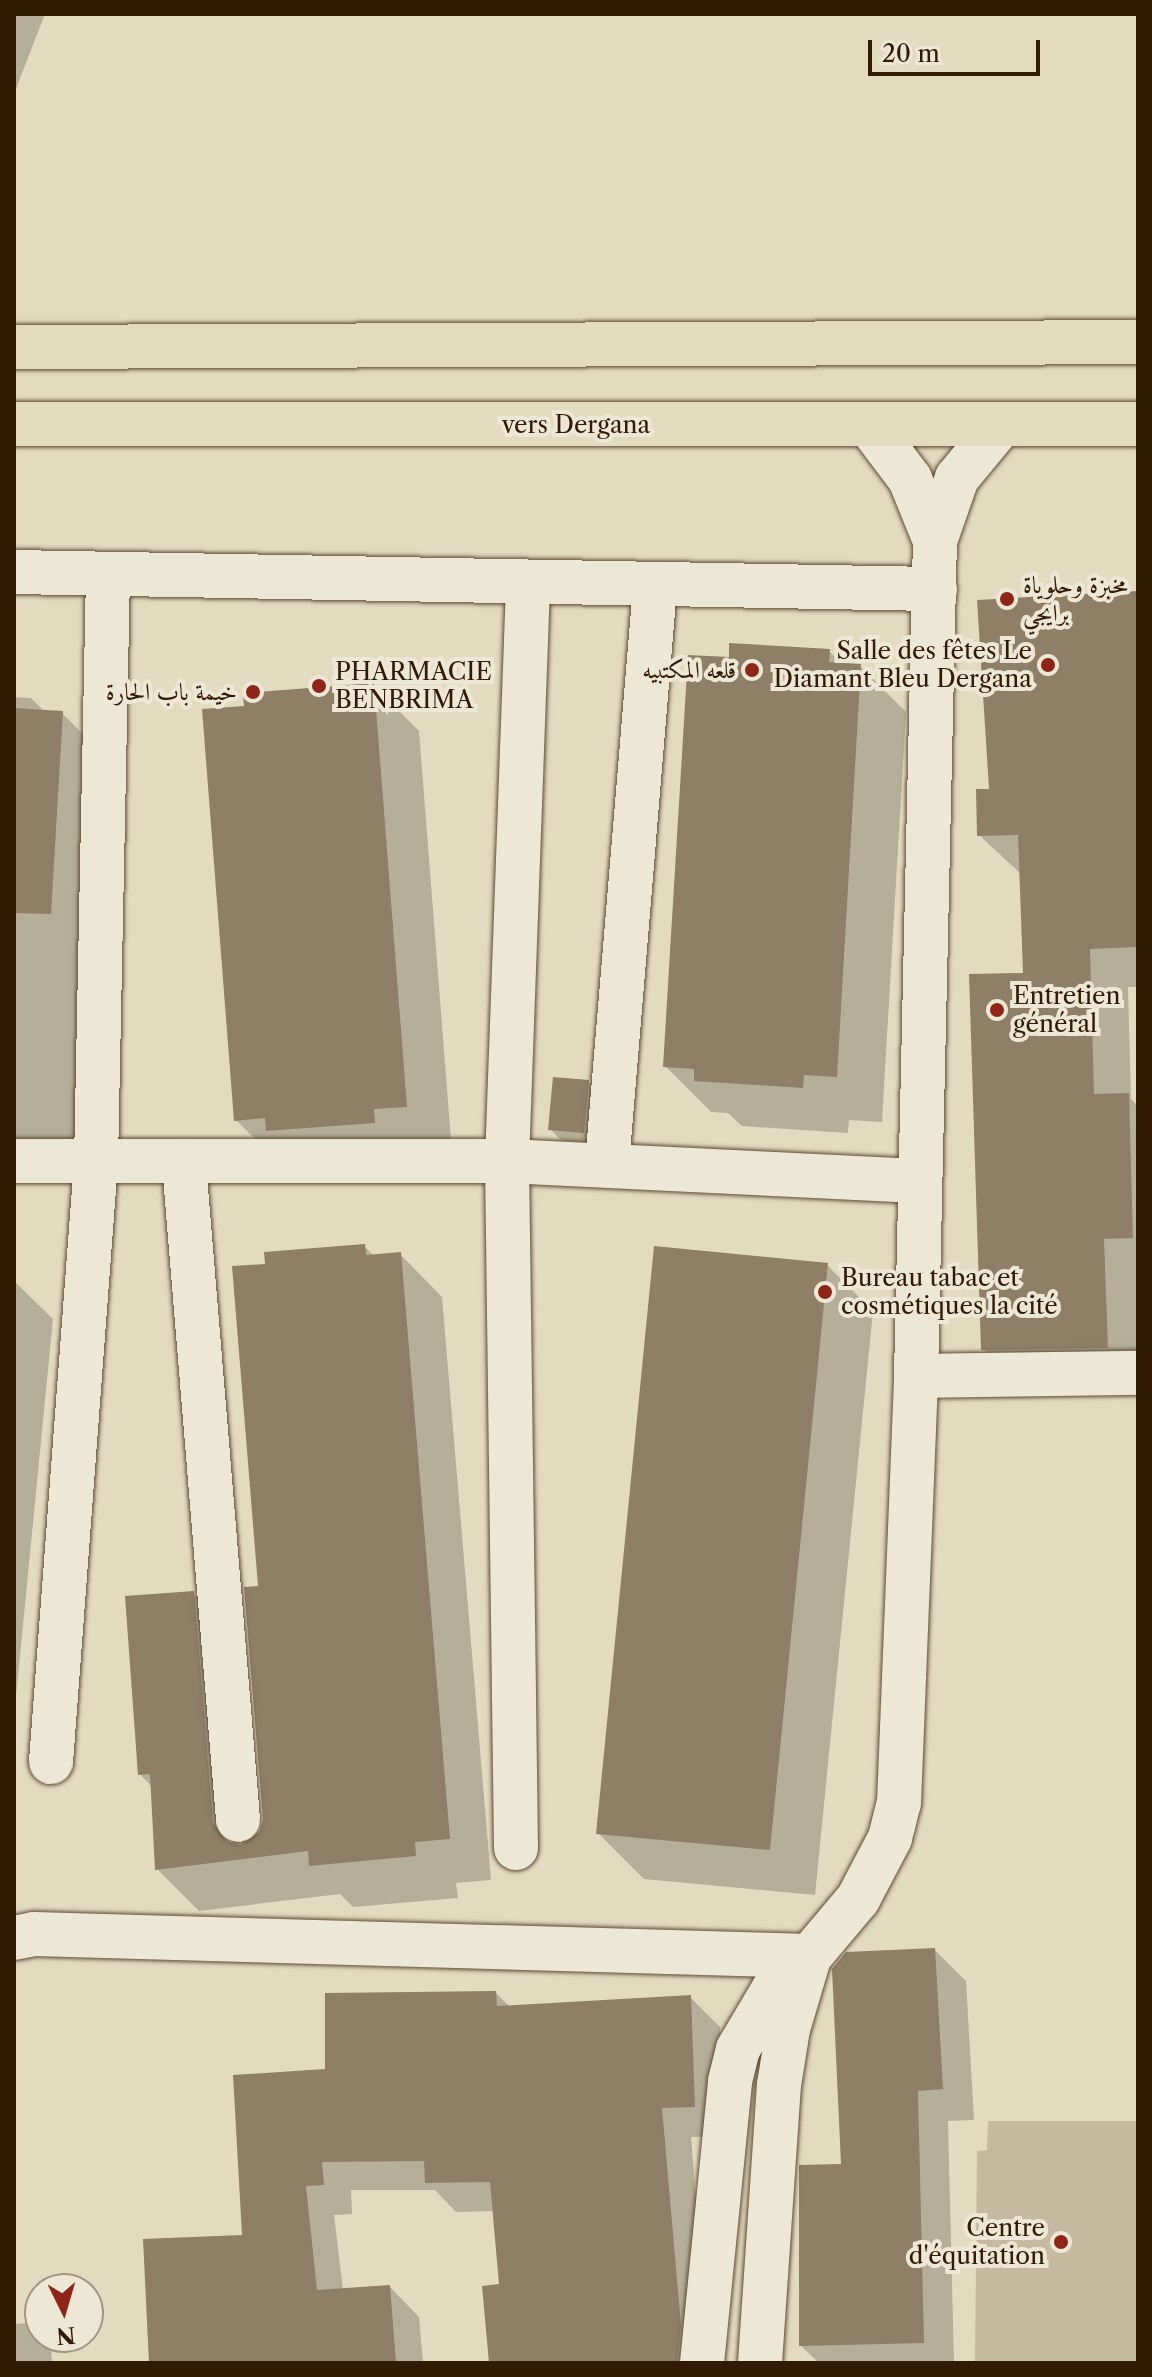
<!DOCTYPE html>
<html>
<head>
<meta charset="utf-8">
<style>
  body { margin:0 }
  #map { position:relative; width:1152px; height:2377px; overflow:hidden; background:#e3dbc0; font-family:"Libre Caslon Text",Amiri,serif }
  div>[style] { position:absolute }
  .green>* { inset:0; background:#c5baa0 }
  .shadow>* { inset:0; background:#0003 }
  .building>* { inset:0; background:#8e7f66 }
  .roads { filter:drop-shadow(0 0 2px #5e4b33) drop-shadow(0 0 2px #5e4b33) }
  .minor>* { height:44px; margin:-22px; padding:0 22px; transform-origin:22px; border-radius:22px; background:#ede8d6 }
  .major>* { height:44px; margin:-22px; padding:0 22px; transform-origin:22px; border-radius:22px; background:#e3dbc0 }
  .dots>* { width:22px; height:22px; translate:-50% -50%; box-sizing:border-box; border:4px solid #ede8d6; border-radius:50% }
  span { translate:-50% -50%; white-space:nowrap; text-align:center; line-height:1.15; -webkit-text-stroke:8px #ede8d6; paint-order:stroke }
  .street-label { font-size:24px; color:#321b04 }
  .poi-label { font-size:24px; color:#321b04 }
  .left { translate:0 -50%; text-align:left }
  .right { translate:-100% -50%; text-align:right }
  .frame { position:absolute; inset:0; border:16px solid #321b04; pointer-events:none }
  .north { position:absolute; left:24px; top:2273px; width:80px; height:80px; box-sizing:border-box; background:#ede8d6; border:2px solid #a29682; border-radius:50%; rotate:175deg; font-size:22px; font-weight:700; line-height:32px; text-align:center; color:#321b04 }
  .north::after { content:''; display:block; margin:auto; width:28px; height:36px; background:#8f2418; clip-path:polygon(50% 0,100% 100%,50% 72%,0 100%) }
  .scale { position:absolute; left:868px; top:40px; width:172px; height:36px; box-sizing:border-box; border:4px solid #321b04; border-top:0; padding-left:10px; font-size:24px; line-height:28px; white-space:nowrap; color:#321b04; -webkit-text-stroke:6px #ede8d6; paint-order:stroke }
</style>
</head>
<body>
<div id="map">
  <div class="green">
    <i style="clip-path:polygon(988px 2121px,1138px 2121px,1138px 2363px,975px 2363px,977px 2151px,987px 2150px)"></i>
  </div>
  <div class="shadow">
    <i style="clip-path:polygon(14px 14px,45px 14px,14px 94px)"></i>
    <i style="clip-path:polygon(1138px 594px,1138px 987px,1128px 987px,1131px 1099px,1138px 1106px,1138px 1387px,1022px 1389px,983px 1349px,1025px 975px,1022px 875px,979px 835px,991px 791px)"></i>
    <i style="clip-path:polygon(829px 651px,843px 665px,860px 666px,906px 712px,882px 1122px,849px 1120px,848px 1133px,742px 1126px,728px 1113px,711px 1112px,665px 1066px)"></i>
    <i style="clip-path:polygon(373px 685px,419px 731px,452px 1153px,282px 1166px,236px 1120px)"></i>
    <i style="clip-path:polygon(14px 697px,31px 698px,45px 712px,62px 713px,108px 759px,85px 1168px,14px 1177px)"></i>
    <i style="clip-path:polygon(588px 1082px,599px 1093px,595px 1143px,561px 1140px,550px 1129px)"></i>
    <i style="clip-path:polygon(364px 1246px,375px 1257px,400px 1254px,442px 1297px,491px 1880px,456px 1883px,458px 1898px,353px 1907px,340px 1894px,199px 1911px,157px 1869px,152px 1787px,140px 1774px,193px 1593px,235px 1635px,253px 1843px,265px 1818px,260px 1588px,267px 1266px)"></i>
    <i style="clip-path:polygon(827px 1265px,873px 1311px,815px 1895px,644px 1879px,598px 1833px)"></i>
    <i style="clip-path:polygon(14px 1281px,53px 1319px,14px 1717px)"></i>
    <i style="clip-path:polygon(935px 1950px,966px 1981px,974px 2120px,948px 2121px,954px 2363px,819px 2363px,801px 2346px,844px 2166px)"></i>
    <i style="clip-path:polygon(496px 1993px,510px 2007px,690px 1997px,720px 2027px,724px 2136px,691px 2137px,709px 2363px,491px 2363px,501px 2286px,494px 2211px,456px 2212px,435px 2190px,351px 2190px,352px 2214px,334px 2215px,343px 2290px,390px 2287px,419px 2317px,423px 2363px,151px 2363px,245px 2237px,327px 2071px)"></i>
    <i style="clip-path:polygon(29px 2323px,51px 2346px,52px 2363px,14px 2363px,14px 2324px)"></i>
  </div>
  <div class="building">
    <i style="clip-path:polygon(1138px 591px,1138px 947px,1090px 949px,1094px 1094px,1129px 1093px,1133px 1238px,1104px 1239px,1108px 1348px,981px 1350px,969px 974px,1023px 973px,1018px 835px,977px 836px,976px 789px,989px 789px,977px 600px)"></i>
    <i style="clip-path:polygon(729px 643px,830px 649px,829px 662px,861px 664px,837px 1077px,804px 1075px,803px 1088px,694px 1081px,694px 1069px,663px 1067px,688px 655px,729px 657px)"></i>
    <i style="clip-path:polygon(374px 683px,407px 1107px,374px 1109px,375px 1123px,266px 1131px,265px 1118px,234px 1121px,202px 709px,244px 706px,243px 693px)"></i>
    <i style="clip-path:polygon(14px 708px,63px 711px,51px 914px,14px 913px)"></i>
    <i style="clip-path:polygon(553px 1077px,589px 1080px,584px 1133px,548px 1130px)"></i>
    <i style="clip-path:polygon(365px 1244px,366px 1255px,401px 1252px,450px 1839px,415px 1842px,416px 1856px,309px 1866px,308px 1851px,155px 1870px,150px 1774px,138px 1775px,125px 1596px,194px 1591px,213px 1823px,227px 1842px,241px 1845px,260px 1831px,263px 1819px,244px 1587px,258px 1586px,232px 1266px,265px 1264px,264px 1252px)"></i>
    <i style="clip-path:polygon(654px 1246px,828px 1263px,770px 1850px,596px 1834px)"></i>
    <i style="clip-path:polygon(935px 1948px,943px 2089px,918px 2091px,924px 2343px,799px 2346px,799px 2165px,841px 2164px,832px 1969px,846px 1952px)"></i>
    <i style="clip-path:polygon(496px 1991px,497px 2006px,691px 1995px,695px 2107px,662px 2108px,681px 2325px,677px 2363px,489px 2363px,482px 2286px,499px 2284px,490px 2182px,425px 2183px,424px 2161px,322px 2162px,324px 2185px,306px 2186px,317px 2290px,390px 2285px,396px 2363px,149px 2363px,143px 2239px,242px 2235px,233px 2075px,325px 2069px,325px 1993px)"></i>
  </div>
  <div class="roads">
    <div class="minor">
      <i style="left:870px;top:426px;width:66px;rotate:53deg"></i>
      <i style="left:910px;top:479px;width:67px;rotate:68deg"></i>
      <i style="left:14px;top:572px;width:921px;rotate:1.06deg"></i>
      <i style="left:14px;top:1161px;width:493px"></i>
      <i style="left:507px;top:1161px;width:411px;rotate:2.8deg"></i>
      <i style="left:184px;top:1164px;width:658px;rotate:85.29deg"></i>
      <i style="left:607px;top:1164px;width:579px;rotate:-85.24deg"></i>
      <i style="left:916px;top:1376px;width:222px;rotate:-0.8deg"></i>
      <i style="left:51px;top:1762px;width:602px;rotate:-85.71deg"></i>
      <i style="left:96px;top:1162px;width:587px;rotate:-88.83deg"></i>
      <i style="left:516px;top:1848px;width:687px;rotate:-90.75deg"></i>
      <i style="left:507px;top:1161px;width:576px;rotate:-87.91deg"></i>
      <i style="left:14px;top:1938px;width:20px;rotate:-11deg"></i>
      <i style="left:34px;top:1934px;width:776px;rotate:1.62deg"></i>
      <i style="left:702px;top:2363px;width:283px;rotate:-84.3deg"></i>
      <i style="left:730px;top:2081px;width:33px;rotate:-76deg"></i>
      <i style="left:738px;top:2049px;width:69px;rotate:-59.3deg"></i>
      <i style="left:773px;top:1990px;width:50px;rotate:-42.6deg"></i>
      <i style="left:810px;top:1956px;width:75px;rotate:-49.9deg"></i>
      <i style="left:858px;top:1899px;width:69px;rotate:-62.3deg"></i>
      <i style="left:890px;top:1838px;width:36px;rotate:-76deg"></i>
      <i style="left:899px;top:1803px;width:427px;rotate:-87.7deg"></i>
      <i style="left:916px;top:1376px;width:835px;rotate:-88.7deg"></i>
      <i style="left:935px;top:541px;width:67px;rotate:-70.8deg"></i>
      <i style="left:957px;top:478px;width:67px;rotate:-50.4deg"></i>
      <i style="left:760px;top:2363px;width:279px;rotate:-86.1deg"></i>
      <i style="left:779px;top:2085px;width:57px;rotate:-80.9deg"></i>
      <i style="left:788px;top:2029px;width:74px;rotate:-73.5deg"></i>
    </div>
    <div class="major">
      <i style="left:14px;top:347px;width:1124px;rotate:-0.25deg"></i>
      <i style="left:14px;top:424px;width:1124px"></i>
    </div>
  </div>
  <div class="dots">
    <i style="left:1007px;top:599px;background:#8f2418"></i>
    <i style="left:1048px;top:665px;background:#8f2418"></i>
    <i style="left:752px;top:670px;background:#8f2418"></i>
    <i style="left:319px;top:686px;background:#8f2418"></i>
    <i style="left:253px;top:692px;background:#8f2418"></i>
    <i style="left:997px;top:1010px;background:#8f2418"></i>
    <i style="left:825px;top:1292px;background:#8f2418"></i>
    <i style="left:1061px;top:2242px;background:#8f2418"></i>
  </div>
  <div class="street-label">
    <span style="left:576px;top:425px">vers Dergana</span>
  </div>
  <div class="poi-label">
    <span class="left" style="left:1023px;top:599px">مخبزة وحلوياة<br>برايجي</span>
    <span class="right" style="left:1032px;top:665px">Salle des fêtes Le<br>Diamant Bleu Dergana</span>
    <span class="right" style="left:736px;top:670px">قلعه المكتبيه</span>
    <span class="left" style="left:335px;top:686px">PHARMACIE<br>BENBRIMA</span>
    <span class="right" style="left:237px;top:692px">خيمة باب الحارة</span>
    <span class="left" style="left:1013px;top:1010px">Entretien<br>général</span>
    <span class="left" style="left:841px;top:1292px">Bureau tabac et<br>cosmétiques la cité</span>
    <span class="right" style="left:1045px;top:2242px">Centre<br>d'équitation</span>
  </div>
  <div class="frame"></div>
  <div class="north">N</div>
  <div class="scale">20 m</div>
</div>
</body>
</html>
